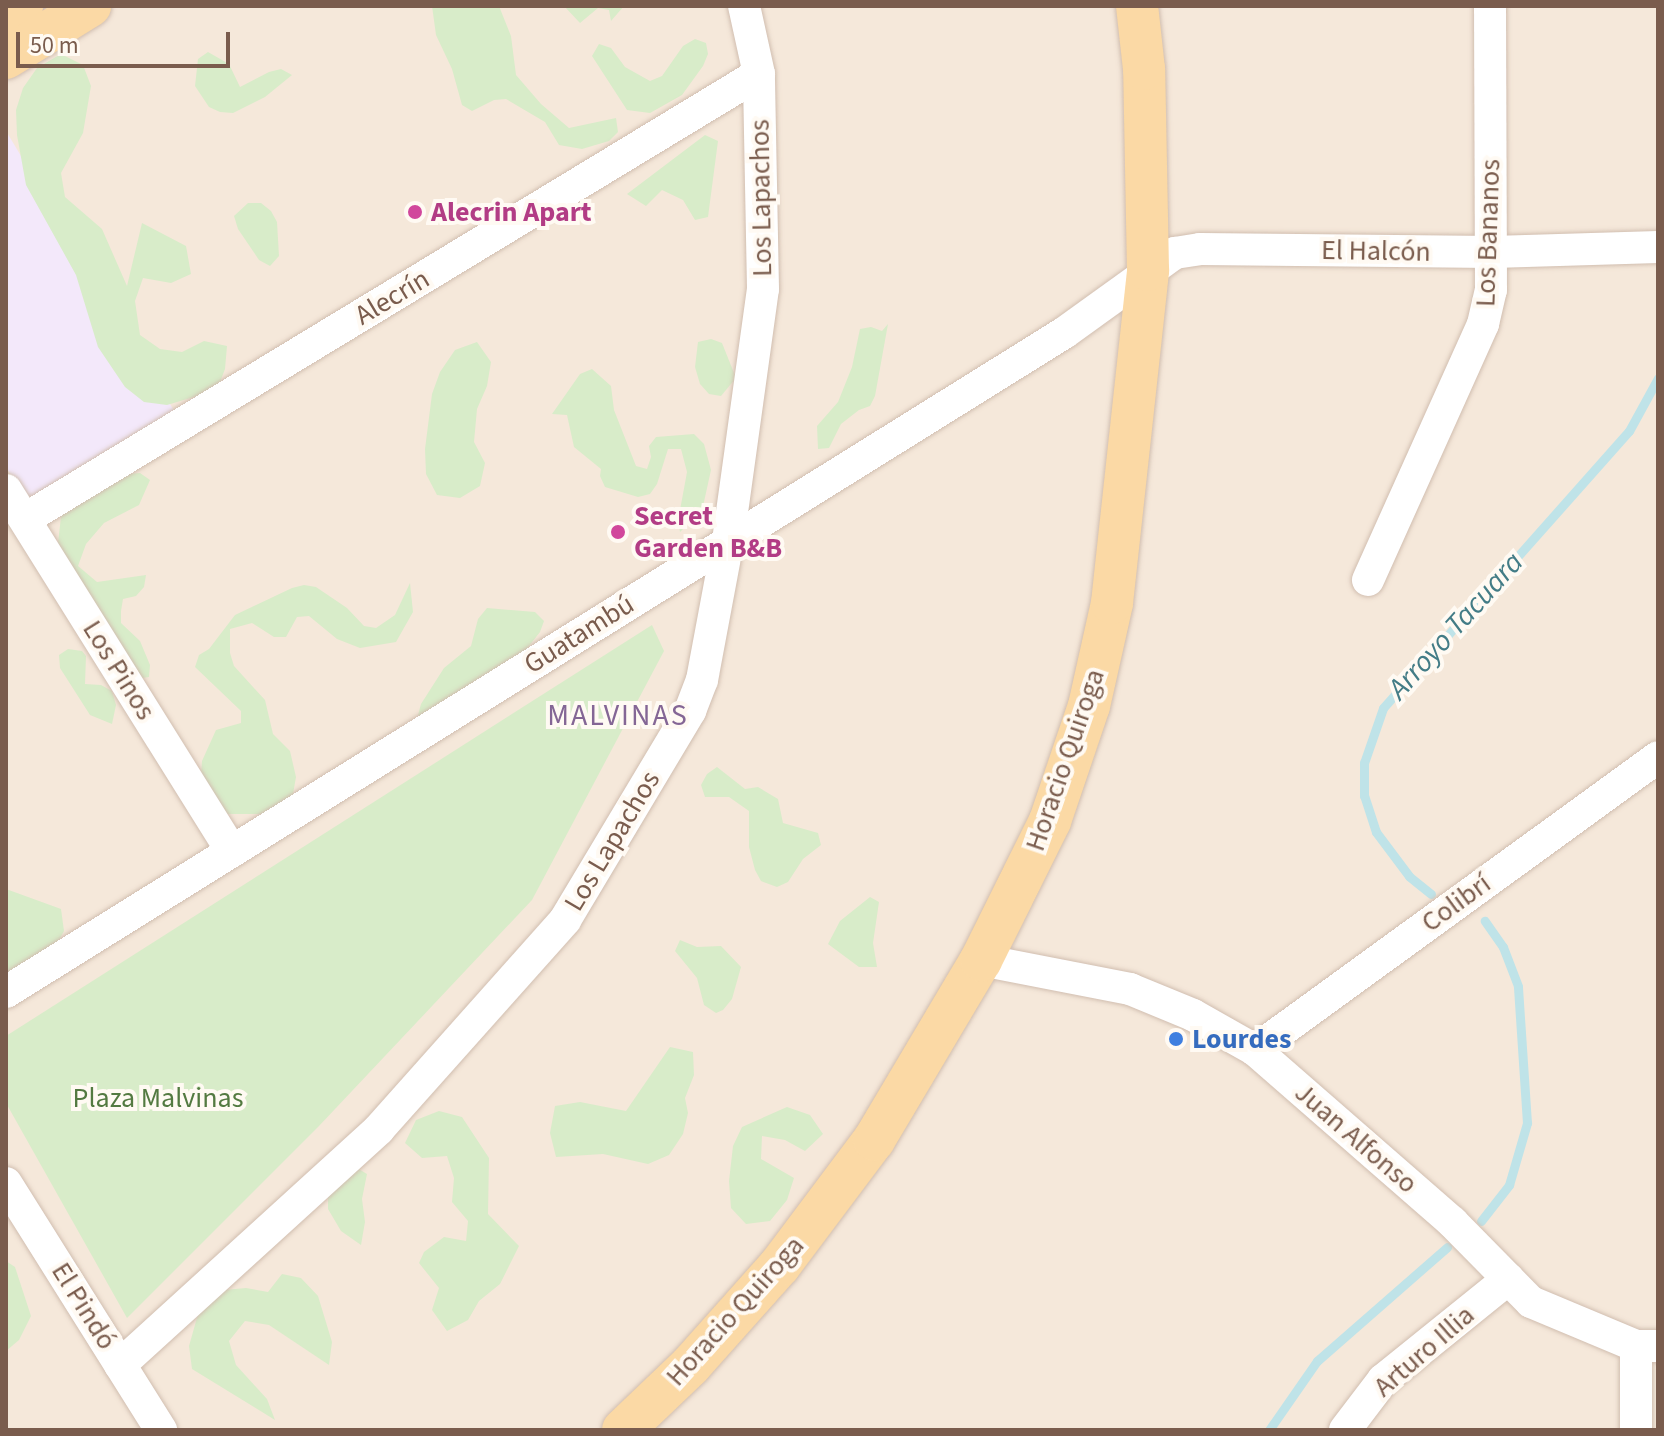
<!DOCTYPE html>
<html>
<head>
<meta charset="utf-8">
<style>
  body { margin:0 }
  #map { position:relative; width:1664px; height:1436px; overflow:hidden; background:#fdf6ec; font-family:"Source Sans 3",sans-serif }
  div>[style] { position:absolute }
  .residential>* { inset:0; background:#f5e8da }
  .education>* { inset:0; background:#f3e8fa }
  .green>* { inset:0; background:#d8ecc9 }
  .stream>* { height:9px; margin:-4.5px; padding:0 4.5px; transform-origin:4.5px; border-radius:4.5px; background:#bfe3e8 }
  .roads { filter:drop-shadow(0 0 2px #d1beb0) drop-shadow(0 0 2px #d1beb0) }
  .minor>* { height:32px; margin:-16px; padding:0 16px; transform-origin:16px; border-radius:16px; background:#fff }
  .major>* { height:42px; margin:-21px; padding:0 21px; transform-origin:21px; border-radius:21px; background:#fbd9a5 }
  .dots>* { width:22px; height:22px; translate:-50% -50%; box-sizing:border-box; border:4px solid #fffaf3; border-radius:50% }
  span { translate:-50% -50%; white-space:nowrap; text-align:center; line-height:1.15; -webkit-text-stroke:8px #fffaf3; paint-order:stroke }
  .street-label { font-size:28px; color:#7a5c4d }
  .hotel-label { font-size:28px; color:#b23c85; font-weight:700 }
  .left { translate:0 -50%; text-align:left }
  .shop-label { font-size:28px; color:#366cbe; font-weight:700 }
  .park-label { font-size:28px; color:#537a41 }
  .water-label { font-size:30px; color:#437c86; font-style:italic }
  .neighbourhood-label { font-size:30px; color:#846695; letter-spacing:2px }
  .frame { position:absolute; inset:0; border:8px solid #7a5c4d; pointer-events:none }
  .scale { position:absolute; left:16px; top:32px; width:214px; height:36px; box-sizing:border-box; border:4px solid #7a5c4d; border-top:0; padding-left:10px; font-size:24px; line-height:28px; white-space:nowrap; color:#7a5c4d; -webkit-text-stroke:6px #fffaf3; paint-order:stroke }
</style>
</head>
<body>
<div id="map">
  <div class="residential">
    <i style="clip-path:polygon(6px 6px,1658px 6px,1658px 1430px,6px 1430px)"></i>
  </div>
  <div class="education">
    <i style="clip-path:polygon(6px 131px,176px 414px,28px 502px,6px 467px)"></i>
  </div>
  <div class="green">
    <i style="clip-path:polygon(432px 6px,499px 6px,511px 36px,516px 75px,541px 104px,569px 128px,616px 118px,618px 132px,609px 141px,582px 149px,559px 145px,545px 122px,506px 99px,494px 100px,472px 111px,462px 105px,452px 69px,436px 35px)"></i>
    <i style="clip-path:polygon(564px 6px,624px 6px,611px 21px,609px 10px,598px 8px,580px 23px)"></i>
    <i style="clip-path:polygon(695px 39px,706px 43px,708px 54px,703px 66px,682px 95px,650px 113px,627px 110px,592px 56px,599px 44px,611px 48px,625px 67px,650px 81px,662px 76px,683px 46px)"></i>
    <i style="clip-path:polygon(208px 52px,229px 64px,240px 87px,269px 72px,281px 69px,292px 75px,265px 97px,233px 113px,220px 112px,209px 107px,195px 86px,198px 59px)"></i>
    <i style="clip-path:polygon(61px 54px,83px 65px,91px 86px,83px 133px,61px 173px,65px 197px,102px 229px,127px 286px,142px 223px,186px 246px,191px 274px,171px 283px,143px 278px,135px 301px,140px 335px,160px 349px,182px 352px,204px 341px,227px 346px,225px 369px,217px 390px,167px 405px,144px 402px,125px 387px,98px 347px,76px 275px,26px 185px,17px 135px,16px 110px,23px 88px,37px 68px)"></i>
    <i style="clip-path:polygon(705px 135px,718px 141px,708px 217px,695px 220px,683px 200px,662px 190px,646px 206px,627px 194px)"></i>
    <i style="clip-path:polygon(248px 203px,261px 203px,271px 211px,277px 222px,279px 256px,270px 266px,259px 260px,238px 229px,234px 216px)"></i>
    <i style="clip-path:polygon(888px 324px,875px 396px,870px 406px,859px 410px,841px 424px,829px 448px,818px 449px,817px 426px,838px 402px,852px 367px,860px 329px,871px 327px,882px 331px)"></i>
    <i style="clip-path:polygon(711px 339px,722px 343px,736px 378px,721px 396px,709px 394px,700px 384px,695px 367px,698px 342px)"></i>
    <i style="clip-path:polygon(477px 342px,491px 362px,487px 386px,477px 409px,474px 442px,485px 463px,480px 486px,460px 498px,437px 495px,426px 474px,425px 449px,432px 394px,440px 372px,455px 350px)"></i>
    <i style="clip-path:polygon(592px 369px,611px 386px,614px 410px,636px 466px,647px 469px,651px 457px,649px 446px,656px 437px,694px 434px,704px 444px,711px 470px,700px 520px,689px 523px,680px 532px,678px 521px,687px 472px,681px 449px,668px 449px,657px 484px,650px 494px,638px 497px,605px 487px,600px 476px,601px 469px,574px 447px,567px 415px,552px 414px,580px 374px)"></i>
    <i style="clip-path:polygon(140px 473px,150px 480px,139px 505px,104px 523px,86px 544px,78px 566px,97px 582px,146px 575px,144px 587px,136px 596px,123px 599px,121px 611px,121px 623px,140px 641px,150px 665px,149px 677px,136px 679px,58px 543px,62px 508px,127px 474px)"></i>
    <i style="clip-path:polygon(410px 583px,413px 612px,396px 642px,360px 648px,337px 639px,309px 616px,297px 617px,286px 637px,274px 637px,252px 623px,230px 629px,230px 653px,234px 666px,265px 700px,273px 734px,290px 751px,296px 777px,292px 800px,273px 814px,223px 814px,201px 775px,202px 761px,216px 730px,241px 723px,241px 711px,195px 667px,199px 655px,209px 649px,235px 615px,292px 588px,304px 585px,316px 587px,347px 608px,364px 626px,376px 628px,395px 615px)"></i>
    <i style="clip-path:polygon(487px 608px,535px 612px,544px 621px,540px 632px,518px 660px,425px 725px,418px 715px,421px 704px,444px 668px,471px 646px,478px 619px)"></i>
    <i style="clip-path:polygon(652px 625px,664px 651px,532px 900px,319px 1126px,127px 1318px,6px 1103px,6px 1036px)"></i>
    <i style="clip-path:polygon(68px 649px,82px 651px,86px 656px,85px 684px,101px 685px,112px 691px,116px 705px,112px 724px,90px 715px,60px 668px,59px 655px)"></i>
    <i style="clip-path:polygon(717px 767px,745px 789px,758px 787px,778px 799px,783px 823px,818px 833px,821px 845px,803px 859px,788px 882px,777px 887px,761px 881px,755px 870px,749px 847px,749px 811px,729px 797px,705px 797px,701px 785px,707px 774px)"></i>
    <i style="clip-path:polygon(6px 889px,61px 909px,64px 931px,41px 973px,6px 988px)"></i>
    <i style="clip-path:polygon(870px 897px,879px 902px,873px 943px,877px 967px,859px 967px,828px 944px,840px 921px)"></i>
    <i style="clip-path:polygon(680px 940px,697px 947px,721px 946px,741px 967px,732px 999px,723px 1010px,716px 1013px,704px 1005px,697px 978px,675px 951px)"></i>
    <i style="clip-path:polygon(670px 1047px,693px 1052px,694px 1075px,685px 1098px,688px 1113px,683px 1134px,669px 1155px,648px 1164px,603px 1154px,556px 1157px,550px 1133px,555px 1106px,580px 1102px,626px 1111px)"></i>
    <i style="clip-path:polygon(787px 1107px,810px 1115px,823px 1134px,805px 1151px,785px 1140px,762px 1136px,761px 1159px,794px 1178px,787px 1200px,770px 1221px,746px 1224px,731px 1208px,729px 1181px,733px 1146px,742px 1127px)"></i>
    <i style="clip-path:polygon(439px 1111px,462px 1117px,489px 1158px,488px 1214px,519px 1246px,500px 1284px,479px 1301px,468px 1320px,447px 1331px,432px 1310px,439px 1288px,419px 1263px,424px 1252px,444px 1237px,466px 1241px,468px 1221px,452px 1202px,454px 1178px,447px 1156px,422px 1158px,405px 1143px,416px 1120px)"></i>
    <i style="clip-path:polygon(347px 1162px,367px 1174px,362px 1199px,365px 1222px,361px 1245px,341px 1231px,328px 1209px,328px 1178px)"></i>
    <i style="clip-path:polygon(6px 1261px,15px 1267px,31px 1316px,19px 1340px,6px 1351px)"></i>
    <i style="clip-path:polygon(282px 1274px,301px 1278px,318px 1296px,332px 1342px,329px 1365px,269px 1325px,245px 1321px,229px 1341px,236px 1365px,267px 1399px,275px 1420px,192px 1369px,189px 1346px,202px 1300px,224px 1290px,246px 1288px,268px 1292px)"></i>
  </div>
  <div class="stream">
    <i style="left:1431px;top:894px;width:28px;rotate:-141deg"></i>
    <i style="left:1409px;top:876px;width:55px;rotate:-126.9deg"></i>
    <i style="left:1376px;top:832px;width:38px;rotate:-108deg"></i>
    <i style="left:1364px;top:796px;width:33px;rotate:-90deg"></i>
    <i style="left:1364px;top:763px;width:58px;rotate:-70.9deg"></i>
    <i style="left:1383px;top:708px;width:370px;rotate:-48.4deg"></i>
    <i style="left:1629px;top:431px;width:60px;rotate:-61.3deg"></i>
    <i style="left:1481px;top:1221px;width:46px;rotate:-52.1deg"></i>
    <i style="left:1509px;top:1185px;width:65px;rotate:-73.8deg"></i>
    <i style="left:1527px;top:1123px;width:137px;rotate:-93.8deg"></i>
    <i style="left:1518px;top:986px;width:42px;rotate:-111deg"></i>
    <i style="left:1503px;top:947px;width:32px;rotate:-125deg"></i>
    <i style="left:1269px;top:1430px;width:84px;rotate:-55.2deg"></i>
    <i style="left:1317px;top:1361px;width:173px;rotate:-41.2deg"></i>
  </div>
  <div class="roads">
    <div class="minor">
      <i style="left:6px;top:490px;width:426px;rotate:58deg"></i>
      <i style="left:25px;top:519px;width:858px;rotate:-31.23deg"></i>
      <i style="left:1368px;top:580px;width:281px;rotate:-65.8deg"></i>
      <i style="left:1483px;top:324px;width:35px;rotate:-77deg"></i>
      <i style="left:1491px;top:290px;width:284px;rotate:-90.2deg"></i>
      <i style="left:981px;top:960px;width:152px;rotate:11deg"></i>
      <i style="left:1130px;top:989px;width:68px;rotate:22.4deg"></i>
      <i style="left:1193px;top:1015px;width:71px;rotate:29.4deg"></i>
      <i style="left:1255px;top:1050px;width:262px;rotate:41.1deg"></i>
      <i style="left:1452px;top:1222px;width:112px;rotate:45.4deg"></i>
      <i style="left:1531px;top:1302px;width:114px;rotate:22.7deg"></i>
      <i style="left:1636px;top:1346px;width:22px"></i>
      <i style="left:6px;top:992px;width:1246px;rotate:-31.92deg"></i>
      <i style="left:1064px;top:333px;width:137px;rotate:-35.8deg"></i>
      <i style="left:1175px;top:253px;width:25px;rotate:-9deg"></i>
      <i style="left:1200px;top:249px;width:293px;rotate:0.6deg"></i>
      <i style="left:1493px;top:252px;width:165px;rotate:-1.7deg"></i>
      <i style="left:1255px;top:1050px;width:498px;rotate:-36deg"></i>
      <i style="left:6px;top:1183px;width:292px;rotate:57.9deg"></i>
      <i style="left:120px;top:1365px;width:350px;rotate:-42.3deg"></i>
      <i style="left:379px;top:1129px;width:280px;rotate:-48.3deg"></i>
      <i style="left:565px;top:920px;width:244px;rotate:-59.1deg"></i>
      <i style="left:690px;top:711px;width:33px;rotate:-69deg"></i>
      <i style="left:702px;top:680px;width:141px;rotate:-79.4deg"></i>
      <i style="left:728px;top:541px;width:254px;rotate:-82.1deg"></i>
      <i style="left:763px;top:289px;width:215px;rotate:-91.1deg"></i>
      <i style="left:759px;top:74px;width:70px;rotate:-102.4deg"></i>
      <i style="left:1345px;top:1430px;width:63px;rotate:-52.8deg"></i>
      <i style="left:1383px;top:1380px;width:161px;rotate:-38.9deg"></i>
      <i style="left:1636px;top:1430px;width:84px;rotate:-90deg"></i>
    </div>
    <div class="major">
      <i style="left:6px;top:16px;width:19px;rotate:-32deg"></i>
      <i style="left:6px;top:58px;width:99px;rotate:-31.8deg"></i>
      <i style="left:623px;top:1430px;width:93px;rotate:-43.7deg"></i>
      <i style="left:690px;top:1366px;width:135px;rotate:-48.3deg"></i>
      <i style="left:780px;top:1265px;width:156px;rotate:-53.1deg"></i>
      <i style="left:874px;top:1140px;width:209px;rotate:-59.3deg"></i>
      <i style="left:981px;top:960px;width:155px;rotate:-63.6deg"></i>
      <i style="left:1050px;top:821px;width:121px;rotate:-71.3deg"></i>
      <i style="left:1089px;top:706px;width:106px;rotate:-77.4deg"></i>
      <i style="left:1112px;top:603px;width:335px;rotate:-83.8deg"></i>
      <i style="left:1148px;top:270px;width:201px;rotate:-91.1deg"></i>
      <i style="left:1144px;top:69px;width:63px;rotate:-96.3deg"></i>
    </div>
  </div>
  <div class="dots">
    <i style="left:415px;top:212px;background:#d1479c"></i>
    <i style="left:618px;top:532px;background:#d1479c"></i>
    <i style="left:1176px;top:1039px;background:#3f7fe0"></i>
  </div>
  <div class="street-label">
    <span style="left:761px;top:198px;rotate:-91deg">Los Lapachos</span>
    <span style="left:1488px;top:233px;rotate:-88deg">Los Bananos</span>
    <span style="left:1376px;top:251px;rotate:1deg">El Halcón</span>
    <span style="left:392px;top:297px;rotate:-31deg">Alecrín</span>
    <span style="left:579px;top:634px;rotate:-32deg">Guatambú</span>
    <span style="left:119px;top:670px;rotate:58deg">Los Pinos</span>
    <span style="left:1065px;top:760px;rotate:-71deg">Horacio Quiroga</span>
    <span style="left:612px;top:841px;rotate:-59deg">Los Lapachos</span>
    <span style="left:1456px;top:903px;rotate:-36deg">Colibrí</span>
    <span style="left:1356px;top:1138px;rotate:41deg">Juan Alfonso</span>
    <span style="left:84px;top:1306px;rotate:58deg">El Pindó</span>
    <span style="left:735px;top:1311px;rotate:-48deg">Horacio Quiroga</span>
    <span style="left:1424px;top:1351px;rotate:-41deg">Arturo Illia</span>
  </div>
  <div class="hotel-label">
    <span class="left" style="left:431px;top:212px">Alecrin Apart</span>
    <span class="left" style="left:634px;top:532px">Secret<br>Garden B&amp;B</span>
  </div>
  <div class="shop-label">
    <span class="left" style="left:1192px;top:1039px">Lourdes</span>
  </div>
  <div class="park-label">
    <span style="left:158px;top:1098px">Plaza Malvinas</span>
  </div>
  <div class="water-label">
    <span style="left:1456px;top:626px;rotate:-48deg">Arroyo Tacuara</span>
  </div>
  <div class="neighbourhood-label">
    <span style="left:618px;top:716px">MALVINAS</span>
  </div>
  <div class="frame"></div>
  <div class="scale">50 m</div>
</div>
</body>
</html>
